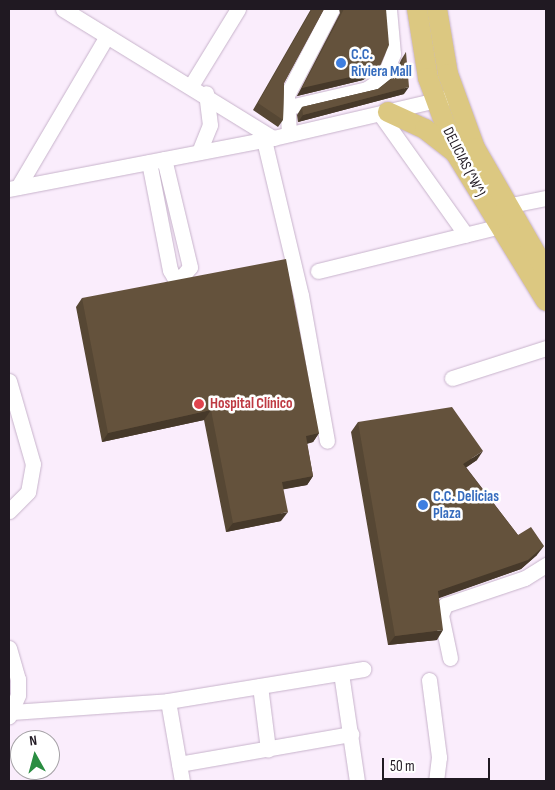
<!DOCTYPE html>
<html>
<head>
<meta charset="utf-8">
<style>
  body { margin:0 }
  #map { position:relative; width:555px; height:790px; overflow:hidden; background:#faedfc; font-family:"Sofia Sans Condensed",sans-serif }
  div>[style] { position:absolute }
  .roads { filter:drop-shadow(0 0 1px #c7b3cb) drop-shadow(0 0 1px #c7b3cb) }
  .minor>* { height:15px; margin:-7.5px; padding:0 7.5px; transform-origin:7.5px; border-radius:7.5px; background:#fff }
  .major>* { height:20px; margin:-10px; padding:0 10px; transform-origin:10px; border-radius:10px; background:#dcc881 }
  .wall>* { inset:0; background:#564734 }
  .shaded-wall>* { inset:0; background:#46392a }
  .building>* { inset:0; background:#64523c }
  .dots>* { width:14px; height:14px; translate:-50% -50%; box-sizing:border-box; border:2px solid #fff; border-radius:50% }
  span { translate:-50% -50%; white-space:nowrap; text-align:center; line-height:1.15; -webkit-text-stroke:5px #fff; paint-order:stroke }
  .shop-label { font-size:15px; color:#366cbe; font-weight:700 }
  .left { translate:0 -50%; text-align:left }
  .street-label { font-size:15px; color:#201922 }
  .health-label { font-size:15px; color:#be3a42; font-weight:700 }
  .frame { position:absolute; inset:0; border:10px solid #201922; pointer-events:none }
  .north { position:absolute; left:10px; top:730px; width:50px; height:50px; box-sizing:border-box; background:#fff; border:1px solid #a6a3a7; border-radius:50%; rotate:353deg; font-size:14px; font-weight:700; line-height:20px; text-align:center; color:#201922 }
  .north::after { content:''; display:block; margin:auto; width:18px; height:22px; background:#2a8d41; clip-path:polygon(50% 0,100% 100%,50% 72%,0 100%) }
  .scale { position:absolute; left:382px; top:758px; width:108px; height:22px; box-sizing:border-box; border:2px solid #201922; border-top:0; padding-left:6px; font-size:15px; line-height:18px; white-space:nowrap; color:#201922; -webkit-text-stroke:4px #fff; paint-order:stroke }
</style>
</head>
<body>
<div id="map">
  <div class="roads">
    <div class="minor">
      <i style="left:63px;top:9px;width:246px;rotate:31.6deg"></i>
      <i style="left:192px;top:84px;width:88px;rotate:-58.5deg"></i>
      <i style="left:285px;top:108px;width:84px;rotate:-13deg"></i>
      <i style="left:367px;top:89px;width:21px;rotate:-35deg"></i>
      <i style="left:384px;top:77px;width:25px;rotate:-69deg"></i>
      <i style="left:393px;top:54px;width:45px;rotate:-95.1deg"></i>
      <i style="left:380px;top:114px;width:148px;rotate:54.6deg"></i>
      <i style="left:289px;top:134px;width:39px;rotate:-93deg"></i>
      <i style="left:287px;top:95px;width:97px;rotate:-62.4deg"></i>
      <i style="left:264px;top:140px;width:159px;rotate:76.6deg"></i>
      <i style="left:301px;top:295px;width:148px;rotate:79.9deg"></i>
      <i style="left:199px;top:152px;width:29px;rotate:-68deg"></i>
      <i style="left:210px;top:125px;width:32px;rotate:-97deg"></i>
      <i style="left:149px;top:162px;width:110px;rotate:79deg"></i>
      <i style="left:170px;top:270px;width:8px;rotate:60deg"></i>
      <i style="left:174px;top:277px;width:7px;rotate:8deg"></i>
      <i style="left:181px;top:278px;width:14px;rotate:-51deg"></i>
      <i style="left:190px;top:267px;width:111px;rotate:-103.5deg"></i>
      <i style="left:18px;top:187px;width:175px;rotate:-59.5deg"></i>
      <i style="left:9px;top:189px;width:269px;rotate:-10.9deg"></i>
      <i style="left:273px;top:138px;width:177px;rotate:-13.1deg"></i>
      <i style="left:506px;top:206px;width:41px;rotate:-11.3deg"></i>
      <i style="left:318px;top:271px;width:184px;rotate:-13.8deg"></i>
      <i style="left:452px;top:378px;width:99px;rotate:-17.7deg"></i>
      <i style="left:9px;top:381px;width:86px;rotate:73.9deg"></i>
      <i style="left:33px;top:464px;width:28px;rotate:100deg"></i>
      <i style="left:28px;top:492px;width:27px;rotate:135deg"></i>
      <i style="left:9px;top:648px;width:32px;rotate:74deg"></i>
      <i style="left:18px;top:679px;width:16px;rotate:90deg"></i>
      <i style="left:18px;top:695px;width:23px;rotate:113deg"></i>
      <i style="left:450px;top:658px;width:44px;rotate:-101.8deg"></i>
      <i style="left:441px;top:615px;width:11px;rotate:-68deg"></i>
      <i style="left:445px;top:605px;width:84px;rotate:-18.6deg"></i>
      <i style="left:525px;top:578px;width:25px;rotate:-32deg"></i>
      <i style="left:341px;top:673px;width:109px;rotate:81.6deg"></i>
      <i style="left:429px;top:680px;width:78px;rotate:82.6deg"></i>
      <i style="left:439px;top:757px;width:24px;rotate:97deg"></i>
      <i style="left:260px;top:686px;width:64px;rotate:82.8deg"></i>
      <i style="left:168px;top:701px;width:81px;rotate:80.1deg"></i>
      <i style="left:12px;top:712px;width:156px;rotate:-4deg"></i>
      <i style="left:168px;top:701px;width:198px;rotate:-9.3deg"></i>
      <i style="left:179px;top:764px;width:175px;rotate:-9.9deg"></i>
    </div>
    <div class="major">
      <i style="left:417px;top:9px;width:70px;rotate:80.9deg"></i>
      <i style="left:428px;top:78px;width:81px;rotate:69.8deg"></i>
      <i style="left:456px;top:154px;width:172px;rotate:58.5deg"></i>
      <i style="left:437px;top:9px;width:66px;rotate:80.4deg"></i>
      <i style="left:448px;top:74px;width:79px;rotate:70deg"></i>
      <i style="left:475px;top:148px;width:142px;rotate:60deg"></i>
      <i style="left:388px;top:112px;width:41px;rotate:24.7deg"></i>
      <i style="left:425px;top:129px;width:37px;rotate:38deg"></i>
    </div>
  </div>
  <div class="wall">
    <i style="clip-path:polygon(311px 9px,324px 9px,284px 83px,283px 120px,278px 127px,253px 110px)"></i>
    <i style="clip-path:polygon(339px 9px,386px 9px,376px 71px,363px 80px,297px 96px,340px 13px)"></i>
    <i style="clip-path:polygon(406px 52px,404px 94px,298px 122px,297px 115px,302px 107px,378px 89px,394px 76px,401px 60px)"></i>
    <i style="clip-path:polygon(82px 298px,319px 433px,313px 442px,307px 444px,313px 476px,307px 485px,283px 489px,281px 521px,226px 532px,204px 420px,102px 442px,76px 307px)"></i>
    <i style="clip-path:polygon(358px 422px,477px 460px,466px 467px,518px 535px,537px 555px,521px 569px,438px 598px,437px 640px,388px 645px,351px 432px)"></i>
  </div>
  <div class="shaded-wall">
    <i style="clip-path:polygon(381px 64px,376px 71px,363px 80px,297px 96px,302px 88px)"></i>
    <i style="clip-path:polygon(409px 87px,404px 94px,298px 122px,303px 115px)"></i>
    <i style="clip-path:polygon(211px 410px,204px 420px,102px 442px,108px 433px)"></i>
    <i style="clip-path:polygon(319px 433px,313px 442px,299px 445px,306px 436px)"></i>
    <i style="clip-path:polygon(483px 451px,477px 460px,457px 474px,463px 464px)"></i>
    <i style="clip-path:polygon(313px 476px,307px 485px,275px 491px,282px 482px)"></i>
    <i style="clip-path:polygon(288px 512px,281px 521px,226px 532px,233px 523px)"></i>
    <i style="clip-path:polygon(544px 546px,537px 555px,521px 569px,431px 601px,438px 591px)"></i>
    <i style="clip-path:polygon(443px 630px,437px 640px,388px 645px,395px 636px)"></i>
  </div>
  <div class="building">
    <i style="clip-path:polygon(312px 9px,324px 9px,284px 83px,283px 120px,258px 103px)"></i>
    <i style="clip-path:polygon(344px 9px,386px 9px,389px 45px,381px 64px,368px 73px,302px 88px)"></i>
    <i style="clip-path:polygon(406px 52px,409px 87px,303px 115px,302px 107px,378px 89px,398px 74px)"></i>
    <i style="clip-path:polygon(286px 259px,319px 433px,306px 436px,313px 476px,282px 482px,288px 512px,233px 523px,211px 410px,108px 433px,82px 298px)"></i>
    <i style="clip-path:polygon(452px 407px,483px 451px,463px 464px,518px 535px,531px 527px,544px 546px,528px 560px,438px 591px,443px 630px,395px 636px,358px 422px)"></i>
  </div>
  <div class="dots">
    <i style="left:341px;top:63px;background:#3f7fe0"></i>
    <i style="left:199px;top:404px;background:#e0444e"></i>
    <i style="left:423px;top:505px;background:#3f7fe0"></i>
  </div>
  <div class="shop-label">
    <span class="left" style="left:351px;top:63px">C.C.<br>Riviera Mall</span>
    <span class="left" style="left:433px;top:505px">C.C. Delicias<br>Plaza</span>
  </div>
  <div class="street-label">
    <span style="left:464px;top:162px;rotate:63deg">DELICIAS (^W^)</span>
  </div>
  <div class="health-label">
    <span class="left" style="left:210px;top:404px">Hospital Clínico</span>
  </div>
  <div class="frame"></div>
  <div class="north">N</div>
  <div class="scale">50 m</div>
</div>
</body>
</html>
